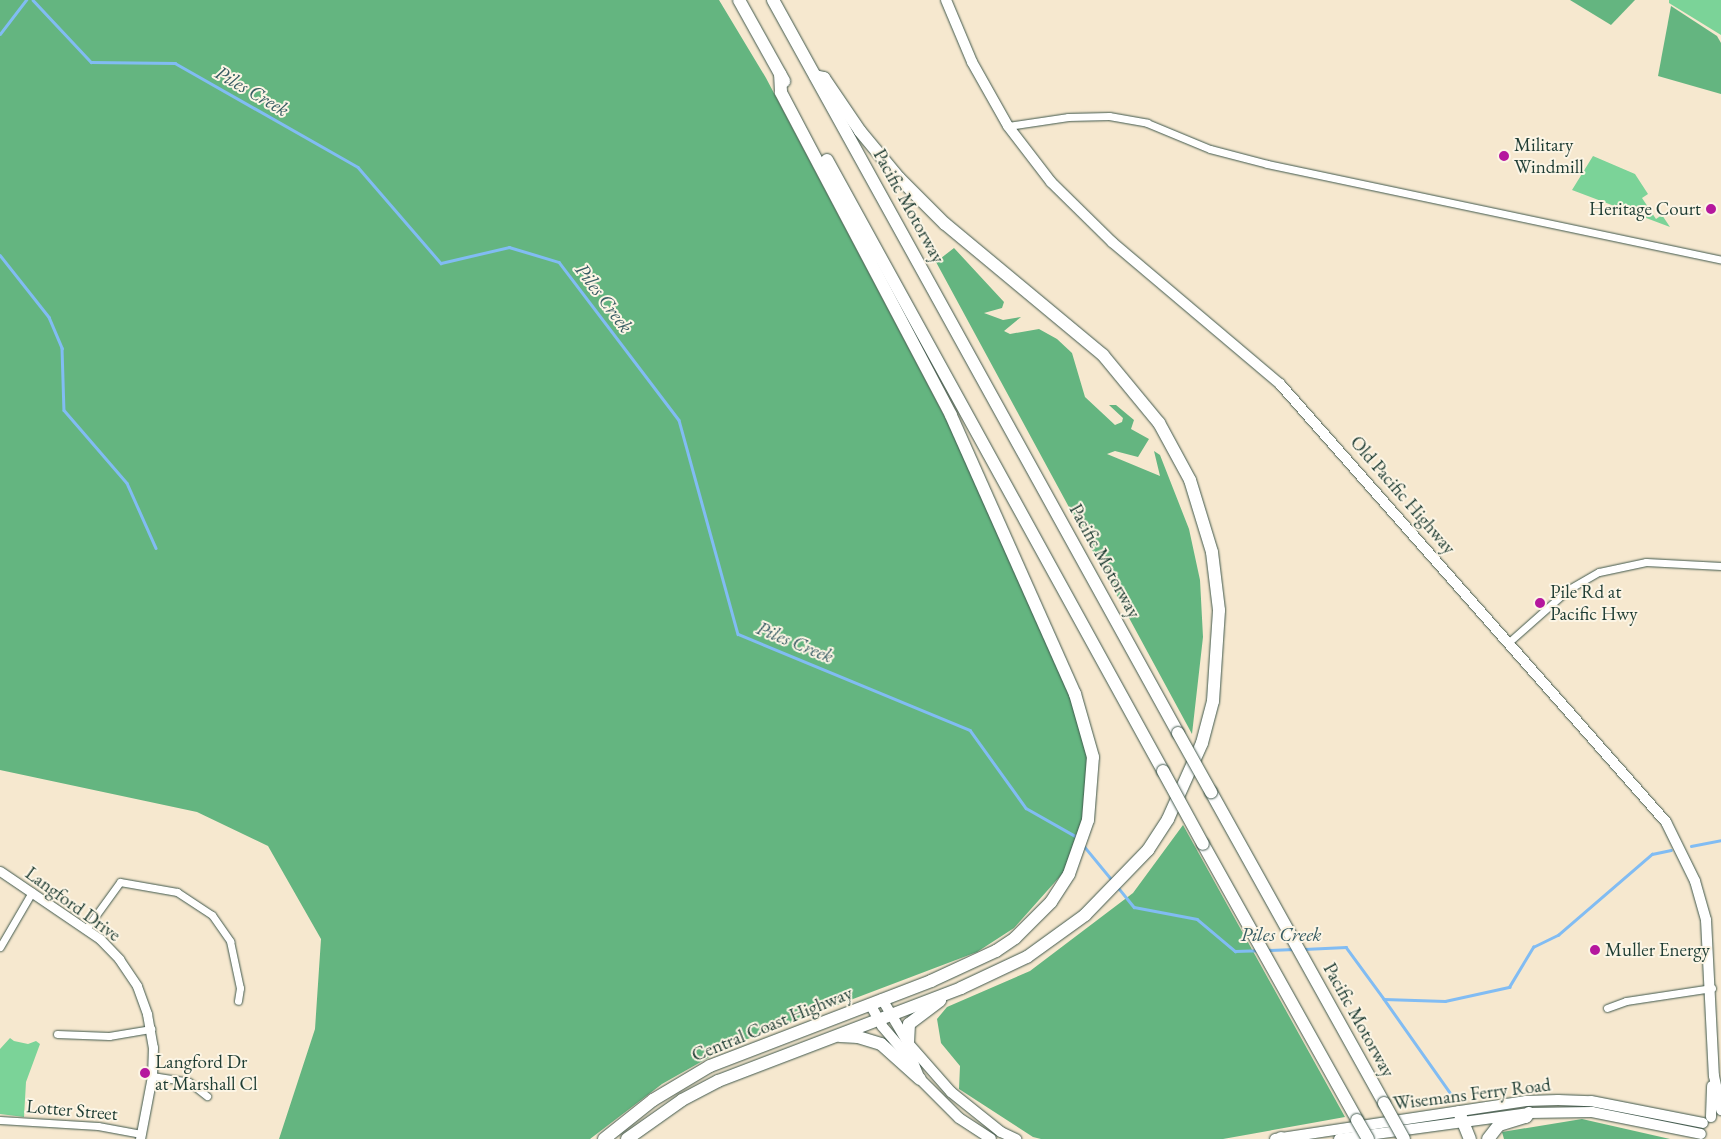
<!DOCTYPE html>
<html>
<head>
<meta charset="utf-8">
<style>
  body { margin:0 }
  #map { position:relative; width:1721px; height:1139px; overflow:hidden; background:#f6e8cf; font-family:"EB Garamond",serif }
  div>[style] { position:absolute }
  .green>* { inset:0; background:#7bd398 }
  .forest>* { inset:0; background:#64b580 }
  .stream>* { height:2.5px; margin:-1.25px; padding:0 1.25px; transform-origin:1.25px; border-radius:1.25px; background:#81bcf3 }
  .roads { filter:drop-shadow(0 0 1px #3f574b) drop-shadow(0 0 1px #3f574b) }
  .street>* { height:7px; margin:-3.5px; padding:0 3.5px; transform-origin:3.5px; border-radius:3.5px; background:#fff }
  .secondary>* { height:9px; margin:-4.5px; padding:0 4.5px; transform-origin:4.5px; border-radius:4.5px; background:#fff }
  .primary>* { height:10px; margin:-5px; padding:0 5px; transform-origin:5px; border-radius:5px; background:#fff }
  .highway>* { height:12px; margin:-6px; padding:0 6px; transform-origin:6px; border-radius:6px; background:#fff }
  .bridges { filter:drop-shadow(0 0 1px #3f574b) drop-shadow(0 0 1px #3f574b) }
  .highway-bridge>* { height:12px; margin:-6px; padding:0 6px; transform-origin:6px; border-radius:6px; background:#fff }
  .dots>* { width:14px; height:14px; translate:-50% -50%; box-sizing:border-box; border:2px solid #fcf5e5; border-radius:50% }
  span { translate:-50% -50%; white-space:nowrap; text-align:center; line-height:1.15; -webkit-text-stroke:4px #fcf5e5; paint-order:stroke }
  .poi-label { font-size:19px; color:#1f3d34 }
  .left { translate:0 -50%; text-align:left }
  .right { translate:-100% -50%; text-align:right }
  .street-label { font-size:19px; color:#1f3d34 }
  .water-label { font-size:20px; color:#385d64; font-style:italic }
</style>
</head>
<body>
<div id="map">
  <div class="green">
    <i style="clip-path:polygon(1669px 0,1721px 0,1721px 35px,1669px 3px)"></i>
    <i style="clip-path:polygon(1593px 156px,1635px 174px,1648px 194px,1642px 198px,1656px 219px,1662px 215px,1670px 227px,1572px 190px)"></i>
    <i style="clip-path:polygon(10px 1038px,14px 1041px,28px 1044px,36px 1041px,40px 1044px,26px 1082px,24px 1117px,0 1114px,0 1049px)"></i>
  </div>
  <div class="forest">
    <i style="clip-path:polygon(0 0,719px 0,766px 78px,957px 440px,1070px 693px,1087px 758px,1082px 819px,1063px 873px,1014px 928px,977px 952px,729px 1046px,662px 1084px,590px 1139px,279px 1139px,315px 1029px,321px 939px,268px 846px,197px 812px,0 770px)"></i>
    <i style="clip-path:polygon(1570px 0,1635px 0,1611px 25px)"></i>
    <i style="clip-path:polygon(1671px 6px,1717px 36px,1721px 43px,1721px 94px,1658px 76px)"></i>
    <i style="clip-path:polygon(954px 248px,1004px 302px,1002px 308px,984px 313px,1003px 320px,1021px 317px,1004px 331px,1010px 334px,1039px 329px,1057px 339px,1072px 353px,1085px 397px,1115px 425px,1122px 422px,1123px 418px,1109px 405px,1116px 405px,1134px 420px,1131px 429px,1149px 439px,1138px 457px,1115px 451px,1107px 454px,1160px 476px,1154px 451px,1160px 455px,1189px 529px,1200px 580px,1203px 637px,1192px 734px,936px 262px)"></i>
    <i style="clip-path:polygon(1183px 825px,1345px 1117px,1223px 1139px,1041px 1139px,1033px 1137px,959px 1089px,960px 1066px,941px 1043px,937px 1019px,947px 1007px,1030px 971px,1133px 893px)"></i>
    <i style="clip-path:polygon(1582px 1119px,1670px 1139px,1504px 1139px,1502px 1132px)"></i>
  </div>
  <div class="stream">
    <i style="left:33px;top:0;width:85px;rotate:46.9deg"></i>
    <i style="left:91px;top:62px;width:84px;rotate:0.7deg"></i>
    <i style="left:175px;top:63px;width:210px;rotate:29.6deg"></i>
    <i style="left:358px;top:167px;width:127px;rotate:49.2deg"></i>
    <i style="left:441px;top:263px;width:70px;rotate:-13.2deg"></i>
    <i style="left:509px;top:247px;width:52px;rotate:16.7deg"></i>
    <i style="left:559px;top:262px;width:198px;rotate:52.8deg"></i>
    <i style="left:679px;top:420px;width:222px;rotate:74.6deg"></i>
    <i style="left:738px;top:634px;width:251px;rotate:22.5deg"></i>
    <i style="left:970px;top:730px;width:96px;rotate:54.3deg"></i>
    <i style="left:1026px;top:808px;width:59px;rotate:29.6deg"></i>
    <i style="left:0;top:34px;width:43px;rotate:-52.6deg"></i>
    <i style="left:0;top:255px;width:79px;rotate:51.7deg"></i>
    <i style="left:49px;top:317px;width:34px;rotate:67deg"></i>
    <i style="left:62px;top:348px;width:62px;rotate:88.2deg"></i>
    <i style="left:64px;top:410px;width:96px;rotate:49.2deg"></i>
    <i style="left:127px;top:483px;width:71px;rotate:66deg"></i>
    <i style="left:1084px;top:846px;width:44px;rotate:50.5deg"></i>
    <i style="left:1691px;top:846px;width:31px;rotate:-11deg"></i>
    <i style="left:1117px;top:886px;width:27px;rotate:51deg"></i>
    <i style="left:1134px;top:907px;width:64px;rotate:10.8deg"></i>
    <i style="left:1197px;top:919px;width:50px;rotate:40.1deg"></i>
    <i style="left:1235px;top:951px;width:24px;rotate:-2deg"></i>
    <i style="left:1304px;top:949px;width:42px;rotate:-2.7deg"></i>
    <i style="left:1346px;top:947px;width:64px;rotate:53.8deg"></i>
    <i style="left:1384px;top:999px;width:61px;rotate:1.9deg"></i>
    <i style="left:1445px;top:1001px;width:66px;rotate:-12.3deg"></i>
    <i style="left:1509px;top:987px;width:47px;rotate:-59deg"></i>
    <i style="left:1533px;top:947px;width:28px;rotate:-26deg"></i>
    <i style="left:1558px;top:935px;width:124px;rotate:-40.8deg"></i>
    <i style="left:1652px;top:854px;width:19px;rotate:-12deg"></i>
    <i style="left:1267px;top:950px;width:27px;rotate:-2deg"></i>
    <i style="left:1384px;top:999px;width:125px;rotate:54.8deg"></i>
  </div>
  <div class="roads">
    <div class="street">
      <i style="left:1008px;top:126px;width:61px;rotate:-8.5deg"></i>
      <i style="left:1068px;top:117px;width:41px;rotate:-1.4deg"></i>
      <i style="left:1109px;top:116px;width:39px;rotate:10deg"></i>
      <i style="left:1147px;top:123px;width:68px;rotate:22.4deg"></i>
      <i style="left:1210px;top:149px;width:59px;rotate:14.7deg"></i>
      <i style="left:1267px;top:164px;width:464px;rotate:11.9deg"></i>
      <i style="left:1509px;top:642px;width:80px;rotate:-41.5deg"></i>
      <i style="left:1569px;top:589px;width:34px;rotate:-30deg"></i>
      <i style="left:1599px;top:572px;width:48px;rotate:-12deg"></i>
      <i style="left:1646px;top:562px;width:75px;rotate:3.1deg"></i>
      <i style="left:86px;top:929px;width:58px;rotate:-54.1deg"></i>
      <i style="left:120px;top:882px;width:58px;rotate:10deg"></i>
      <i style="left:177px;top:892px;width:42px;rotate:33.3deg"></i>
      <i style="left:212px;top:915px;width:32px;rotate:55deg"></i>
      <i style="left:230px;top:941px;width:48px;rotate:78deg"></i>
      <i style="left:240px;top:988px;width:13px;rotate:99deg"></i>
      <i style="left:0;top:947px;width:64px;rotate:-59.8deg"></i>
      <i style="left:1607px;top:1008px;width:20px;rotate:-20deg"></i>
      <i style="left:1626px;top:1001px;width:87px;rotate:-8.6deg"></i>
      <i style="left:57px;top:1034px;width:52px;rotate:2.2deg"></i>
      <i style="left:109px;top:1036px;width:43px;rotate:-9.5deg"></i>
      <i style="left:152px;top:1076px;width:37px;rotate:9deg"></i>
      <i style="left:189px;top:1082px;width:23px;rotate:38deg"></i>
      <i style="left:0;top:1120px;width:98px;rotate:3.5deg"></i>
      <i style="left:98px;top:1126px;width:44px;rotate:10.5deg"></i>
    </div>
    <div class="secondary">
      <i style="left:0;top:871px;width:121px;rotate:34.2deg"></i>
      <i style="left:100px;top:939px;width:28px;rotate:46deg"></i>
      <i style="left:119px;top:959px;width:32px;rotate:56deg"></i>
      <i style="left:137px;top:986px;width:30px;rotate:70deg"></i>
      <i style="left:147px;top:1014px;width:34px;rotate:80deg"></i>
      <i style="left:153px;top:1047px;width:29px;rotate:92deg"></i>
      <i style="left:152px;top:1076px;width:64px;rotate:100.8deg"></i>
    </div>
    <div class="primary">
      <i style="left:946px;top:0;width:67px;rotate:67.2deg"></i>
      <i style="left:972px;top:62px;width:73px;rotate:60.6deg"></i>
      <i style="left:1008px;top:126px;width:71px;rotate:52.5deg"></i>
      <i style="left:1051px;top:182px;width:86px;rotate:44.5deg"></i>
      <i style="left:1112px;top:242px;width:220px;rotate:40.2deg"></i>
      <i style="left:1280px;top:384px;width:584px;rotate:48.61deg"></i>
      <i style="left:1666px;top:822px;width:66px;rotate:63.8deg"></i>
      <i style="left:1695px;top:881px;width:41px;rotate:74.2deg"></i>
      <i style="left:1706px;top:920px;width:156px;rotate:87.1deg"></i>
      <i style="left:1714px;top:1076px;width:35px;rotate:78deg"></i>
      <i style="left:882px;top:999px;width:51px;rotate:59.4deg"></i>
      <i style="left:908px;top:1043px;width:65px;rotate:48.7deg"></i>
      <i style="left:951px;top:1092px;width:64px;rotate:38.7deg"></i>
      <i style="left:1001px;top:1132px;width:17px;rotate:25deg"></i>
      <i style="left:870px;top:1004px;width:25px;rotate:61deg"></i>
      <i style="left:882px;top:1026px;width:48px;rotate:49.3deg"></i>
      <i style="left:913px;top:1062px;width:18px;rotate:68deg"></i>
      <i style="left:920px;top:1079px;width:55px;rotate:45deg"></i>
      <i style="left:959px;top:1118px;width:38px;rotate:33deg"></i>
      <i style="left:1711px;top:1117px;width:31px;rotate:-88deg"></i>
      <i style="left:1275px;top:1139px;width:254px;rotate:-8.6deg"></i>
      <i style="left:1526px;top:1101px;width:32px;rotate:-2deg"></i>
      <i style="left:1558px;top:1100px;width:33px;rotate:2deg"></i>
      <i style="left:1591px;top:1101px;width:114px;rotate:11.1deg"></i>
      <i style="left:1339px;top:1139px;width:192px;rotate:-7.8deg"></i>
      <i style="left:1529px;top:1113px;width:63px;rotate:-0.9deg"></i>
      <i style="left:1592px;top:1112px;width:111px;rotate:11.4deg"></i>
    </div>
    <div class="highway">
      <i style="left:739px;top:0;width:93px;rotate:60.9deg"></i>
      <i style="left:773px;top:0;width:837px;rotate:61.08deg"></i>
      <i style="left:827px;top:160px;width:697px;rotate:61.19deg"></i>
      <i style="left:1211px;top:792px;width:356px;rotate:60.9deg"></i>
      <i style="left:1203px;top:844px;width:316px;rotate:60.8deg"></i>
      <i style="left:840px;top:1036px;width:18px;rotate:3deg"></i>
      <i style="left:858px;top:1037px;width:24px;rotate:17deg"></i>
      <i style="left:881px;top:1044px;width:52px;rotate:41.9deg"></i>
      <i style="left:908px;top:1043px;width:19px;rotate:-87deg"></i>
      <i style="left:909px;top:1024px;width:39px;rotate:-37deg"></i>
      <i style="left:1459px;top:1112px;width:29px;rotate:68deg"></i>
      <i style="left:1281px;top:1138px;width:1px;rotate:90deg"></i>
      <i style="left:604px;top:1139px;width:63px;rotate:-38.5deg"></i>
      <i style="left:653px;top:1100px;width:66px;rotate:-30.8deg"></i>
      <i style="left:710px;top:1066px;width:237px;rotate:-21deg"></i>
      <i style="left:931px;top:981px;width:72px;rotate:-24.8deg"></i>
      <i style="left:996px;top:951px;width:23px;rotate:-34deg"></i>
      <i style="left:1015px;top:938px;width:51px;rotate:-45deg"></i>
      <i style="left:1051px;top:902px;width:33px;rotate:-57deg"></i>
      <i style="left:1069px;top:874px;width:57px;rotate:-70.6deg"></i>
      <i style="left:1088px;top:820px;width:63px;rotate:-85.5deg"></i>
      <i style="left:1093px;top:757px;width:66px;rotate:-105.9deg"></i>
      <i style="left:1075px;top:694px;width:305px;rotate:-114deg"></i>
      <i style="left:951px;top:415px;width:365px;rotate:-117.8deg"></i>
      <i style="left:781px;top:92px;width:18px;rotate:-93deg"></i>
      <i style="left:627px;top:1139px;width:67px;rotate:-35.3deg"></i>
      <i style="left:682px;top:1100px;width:41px;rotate:-27.8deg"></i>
      <i style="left:718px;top:1081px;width:260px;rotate:-20.9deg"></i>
      <i style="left:961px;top:988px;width:73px;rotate:-25.2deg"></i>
      <i style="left:1027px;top:957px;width:72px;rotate:-35.9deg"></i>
      <i style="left:1085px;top:915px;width:91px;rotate:-45.9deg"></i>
      <i style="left:1148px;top:850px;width:37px;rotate:-57deg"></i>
      <i style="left:1168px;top:819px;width:83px;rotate:-65.9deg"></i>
      <i style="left:1202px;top:743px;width:43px;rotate:-75.3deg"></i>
      <i style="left:1213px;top:701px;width:91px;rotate:-86.2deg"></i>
      <i style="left:1219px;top:610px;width:58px;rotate:-96.9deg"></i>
      <i style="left:1212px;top:552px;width:75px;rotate:-107deg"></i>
      <i style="left:1190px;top:480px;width:65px;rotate:-118.5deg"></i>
      <i style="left:1159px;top:423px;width:88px;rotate:-129.5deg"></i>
      <i style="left:1103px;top:355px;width:205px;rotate:-140.3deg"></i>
      <i style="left:945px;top:224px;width:65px;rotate:-135deg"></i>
      <i style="left:899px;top:178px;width:61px;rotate:-129.7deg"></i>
      <i style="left:860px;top:131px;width:64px;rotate:-124.2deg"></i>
      <i style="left:824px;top:78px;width:9px;rotate:-167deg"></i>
      <i style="left:1488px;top:1139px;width:18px;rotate:-52deg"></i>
      <i style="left:1499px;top:1125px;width:28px;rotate:-17deg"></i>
      <i style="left:1526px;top:1117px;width:5px;rotate:-53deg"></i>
    </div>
  </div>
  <div class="bridges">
    <div class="highway-bridge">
      <i style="left:1178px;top:733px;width:68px;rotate:60.8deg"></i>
      <i style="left:1163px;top:771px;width:83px;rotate:61.3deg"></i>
      <i style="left:1384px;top:1103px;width:41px;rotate:60.9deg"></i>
      <i style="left:1357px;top:1120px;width:22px;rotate:60deg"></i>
    </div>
  </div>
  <div class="dots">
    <i style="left:1504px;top:156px;background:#b5179e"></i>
    <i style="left:1711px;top:209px;background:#b5179e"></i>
    <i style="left:1540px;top:603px;background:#b5179e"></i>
    <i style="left:1595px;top:950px;background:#b5179e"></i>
    <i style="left:145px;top:1073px;background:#b5179e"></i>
  </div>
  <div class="poi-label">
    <span class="left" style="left:1514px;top:156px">Military<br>Windmill</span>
    <span class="right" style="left:1701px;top:209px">Heritage Court</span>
    <span class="left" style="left:1550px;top:603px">Pile Rd at<br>Pacific Hwy</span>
    <span class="left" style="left:1605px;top:950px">Muller Energy</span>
    <span class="left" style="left:155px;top:1073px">Langford Dr<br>at Marshall Cl</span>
  </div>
  <div class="street-label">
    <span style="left:909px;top:206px;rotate:61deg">Pacific Motorway</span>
    <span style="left:1403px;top:495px;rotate:49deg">Old Pacific Highway</span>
    <span style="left:1105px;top:561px;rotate:61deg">Pacific Motorway</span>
    <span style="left:73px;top:904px;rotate:36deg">Langford Drive</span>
    <span style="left:1359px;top:1020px;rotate:61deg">Pacific Motorway</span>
    <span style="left:772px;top:1024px;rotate:-22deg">Central Coast Highway</span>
    <span style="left:1472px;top:1094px;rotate:-7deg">Wisemans Ferry Road</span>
    <span style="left:72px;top:1110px;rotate:5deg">Lotter Street</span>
  </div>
  <div class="water-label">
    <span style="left:252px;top:91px;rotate:30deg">Piles Creek</span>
    <span style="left:604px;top:298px;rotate:53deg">Piles Creek</span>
    <span style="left:795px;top:642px;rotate:22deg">Piles Creek</span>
    <span style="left:1281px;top:934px">Piles Creek</span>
  </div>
</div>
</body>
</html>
